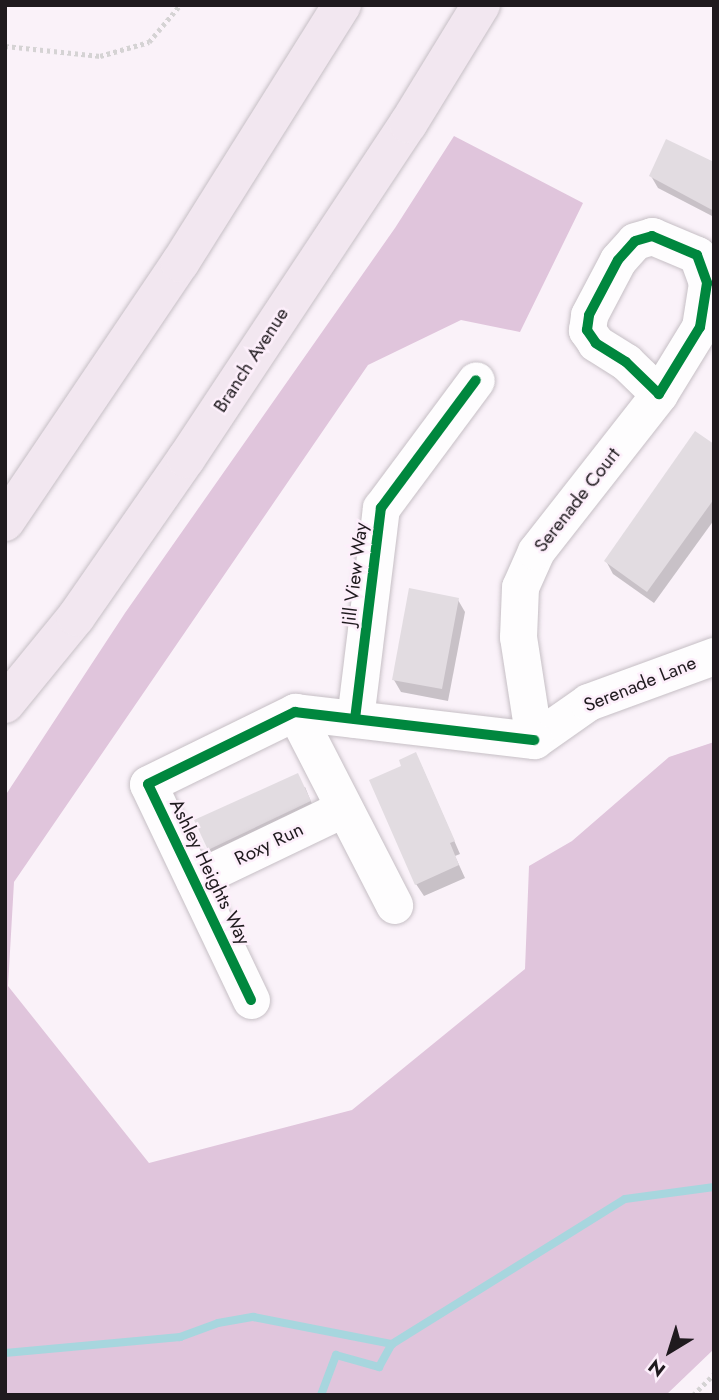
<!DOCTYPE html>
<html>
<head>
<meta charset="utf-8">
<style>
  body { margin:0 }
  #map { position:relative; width:719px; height:1400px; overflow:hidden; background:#faf2f9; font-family:Jost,sans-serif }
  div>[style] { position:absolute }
  .forest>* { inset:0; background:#e0c5dc }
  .shadow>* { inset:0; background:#0003 }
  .stream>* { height:8px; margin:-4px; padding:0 4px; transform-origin:4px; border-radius:4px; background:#a7d6de }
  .building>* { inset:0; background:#e2dce1 }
  .path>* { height:4.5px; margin-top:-2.25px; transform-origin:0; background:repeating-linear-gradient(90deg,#d5d3d4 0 3.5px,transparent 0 7px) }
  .roads { filter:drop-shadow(0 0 2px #c6bfc5) drop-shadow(0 0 2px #c6bfc5) }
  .minor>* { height:37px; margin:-18.5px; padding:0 18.5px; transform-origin:18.5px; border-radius:18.5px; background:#fefdfe }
  .highway>* { height:38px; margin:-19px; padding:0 19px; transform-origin:19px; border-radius:19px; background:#f2e7f0 }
  .cycleway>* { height:10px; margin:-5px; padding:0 5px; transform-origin:5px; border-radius:5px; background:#00873e }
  span { translate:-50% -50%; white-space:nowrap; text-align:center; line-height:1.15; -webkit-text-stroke:5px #fdeffb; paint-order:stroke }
  .street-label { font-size:19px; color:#1f1a1e }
  .frame { position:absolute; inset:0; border:7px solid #1f1a1e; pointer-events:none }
  .north { position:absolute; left:635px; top:1316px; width:70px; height:70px; -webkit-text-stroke:5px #fdeffb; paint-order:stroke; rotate:218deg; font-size:19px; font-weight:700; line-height:28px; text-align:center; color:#1f1a1e }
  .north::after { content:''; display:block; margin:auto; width:24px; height:32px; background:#1f1a1e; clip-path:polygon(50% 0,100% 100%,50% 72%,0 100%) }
</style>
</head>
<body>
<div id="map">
  <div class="forest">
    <i style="clip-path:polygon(454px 136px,583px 203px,520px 332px,461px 320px,368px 365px,14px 882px,8px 986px,149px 1163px,352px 1110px,525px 969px,529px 866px,572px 841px,669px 757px,714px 742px,714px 1349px,666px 1395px,5px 1395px,5px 796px,125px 613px,395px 228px)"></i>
  </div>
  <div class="shadow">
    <i style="clip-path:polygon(714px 165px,714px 217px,658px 188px,651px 176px)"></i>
    <i style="clip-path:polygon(714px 447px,714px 520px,654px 603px,613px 574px,606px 561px)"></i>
    <i style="clip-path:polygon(458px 600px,465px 612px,448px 701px,401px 692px,394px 680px)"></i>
    <i style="clip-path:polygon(404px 766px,422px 767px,460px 854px,455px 856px,465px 878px,424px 896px,416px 884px)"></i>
    <i style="clip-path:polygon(305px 787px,316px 814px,217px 861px,209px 849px)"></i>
  </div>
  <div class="stream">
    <i style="left:5px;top:1353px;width:176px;rotate:-5.2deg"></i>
    <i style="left:180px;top:1337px;width:40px;rotate:-20.2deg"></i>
    <i style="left:218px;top:1323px;width:36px;rotate:-10deg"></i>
    <i style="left:253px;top:1317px;width:142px;rotate:11deg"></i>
    <i style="left:392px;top:1344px;width:274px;rotate:-31.9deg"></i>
    <i style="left:625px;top:1199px;width:90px;rotate:-7.7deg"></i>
    <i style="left:321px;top:1395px;width:43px;rotate:-69.4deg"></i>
    <i style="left:336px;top:1355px;width:45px;rotate:15.6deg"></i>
    <i style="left:379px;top:1367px;width:26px;rotate:-61deg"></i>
  </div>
  <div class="building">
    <i style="clip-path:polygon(666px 139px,714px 162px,714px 211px,649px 176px)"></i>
    <i style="clip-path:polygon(695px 431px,714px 444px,714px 499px,647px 592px,604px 561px)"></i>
    <i style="clip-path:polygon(409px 588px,459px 598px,442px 689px,392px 680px)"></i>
    <i style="clip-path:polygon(416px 752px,455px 841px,450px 843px,459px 865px,415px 885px,369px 780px,401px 766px,399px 760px)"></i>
    <i style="clip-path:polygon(298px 773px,311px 801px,208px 850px,194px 820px)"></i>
  </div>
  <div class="path">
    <i style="left:5px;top:46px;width:96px;rotate:6deg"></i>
    <i style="left:100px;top:56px;width:51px;rotate:-15.9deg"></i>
    <i style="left:149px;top:42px;width:48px;rotate:-50deg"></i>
    <i style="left:693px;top:1395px;width:30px;rotate:-45deg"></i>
  </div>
  <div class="roads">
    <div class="minor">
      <i style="left:652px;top:236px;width:49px;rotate:22.9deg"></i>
      <i style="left:697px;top:255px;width:30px;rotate:70deg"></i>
      <i style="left:707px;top:283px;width:45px;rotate:99deg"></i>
      <i style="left:700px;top:327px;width:79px;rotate:121.5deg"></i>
      <i style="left:659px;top:394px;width:46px;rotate:-135.9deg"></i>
      <i style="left:626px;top:362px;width:36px;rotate:-148deg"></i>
      <i style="left:596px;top:343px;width:16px;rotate:-125deg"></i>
      <i style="left:587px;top:330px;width:15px;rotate:-82deg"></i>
      <i style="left:589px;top:315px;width:62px;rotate:-62.2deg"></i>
      <i style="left:618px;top:260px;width:25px;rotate:-48deg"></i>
      <i style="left:635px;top:241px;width:18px;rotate:-16deg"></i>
      <i style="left:295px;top:712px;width:217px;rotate:62.8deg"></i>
      <i style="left:355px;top:719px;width:213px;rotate:-83deg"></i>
      <i style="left:381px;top:508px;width:159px;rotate:-53.4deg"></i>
      <i style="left:534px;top:740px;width:104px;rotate:-98.8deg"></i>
      <i style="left:518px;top:637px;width:50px;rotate:-87.7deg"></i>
      <i style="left:520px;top:587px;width:39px;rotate:-66deg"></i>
      <i style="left:536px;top:551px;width:199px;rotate:-51.9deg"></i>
      <i style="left:534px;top:740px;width:66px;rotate:-35.1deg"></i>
      <i style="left:588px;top:702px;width:134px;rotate:-20.1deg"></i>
      <i style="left:194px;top:880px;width:166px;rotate:-25.6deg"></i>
      <i style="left:251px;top:1000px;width:239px;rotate:-115.5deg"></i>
      <i style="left:148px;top:784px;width:164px;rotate:-26.1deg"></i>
      <i style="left:295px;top:712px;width:241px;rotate:6.7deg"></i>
    </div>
    <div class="highway">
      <i style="left:5px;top:522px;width:313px;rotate:-56deg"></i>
      <i style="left:180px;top:263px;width:305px;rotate:-57.9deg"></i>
      <i style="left:5px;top:704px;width:112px;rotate:-50.8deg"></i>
      <i style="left:76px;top:617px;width:193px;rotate:-55.2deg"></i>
      <i style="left:186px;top:459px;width:402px;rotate:-56.5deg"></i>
      <i style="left:408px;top:124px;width:140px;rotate:-58.5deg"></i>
    </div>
  </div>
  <div class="cycleway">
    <i style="left:652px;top:236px;width:49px;rotate:22.9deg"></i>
    <i style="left:697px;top:255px;width:30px;rotate:70deg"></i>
    <i style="left:707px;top:283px;width:45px;rotate:99deg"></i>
    <i style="left:700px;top:327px;width:79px;rotate:121.5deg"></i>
    <i style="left:659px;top:394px;width:46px;rotate:-135.9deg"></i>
    <i style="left:626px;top:362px;width:36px;rotate:-148deg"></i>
    <i style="left:596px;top:343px;width:16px;rotate:-125deg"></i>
    <i style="left:587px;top:330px;width:15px;rotate:-82deg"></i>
    <i style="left:589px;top:315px;width:62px;rotate:-62.2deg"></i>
    <i style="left:618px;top:260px;width:25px;rotate:-48deg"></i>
    <i style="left:635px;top:241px;width:18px;rotate:-16deg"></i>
    <i style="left:355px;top:719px;width:213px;rotate:-83deg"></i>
    <i style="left:381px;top:508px;width:159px;rotate:-53.4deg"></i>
    <i style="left:251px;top:1000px;width:239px;rotate:-115.5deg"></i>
    <i style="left:148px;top:784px;width:164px;rotate:-26.1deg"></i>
    <i style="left:295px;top:712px;width:241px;rotate:6.7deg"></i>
  </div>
  <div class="street-label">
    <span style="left:251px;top:360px;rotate:-57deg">Branch Avenue</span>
    <span style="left:577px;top:500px;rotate:-52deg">Serenade Court</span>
    <span style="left:355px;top:574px;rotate:-83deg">Jill View Way</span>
    <span style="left:640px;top:684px;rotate:-22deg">Serenade Lane</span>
    <span style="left:269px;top:844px;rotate:-26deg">Roxy Run</span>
    <span style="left:210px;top:872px;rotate:64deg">Ashley Heights Way</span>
  </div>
  <div class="frame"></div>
  <div class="north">N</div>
</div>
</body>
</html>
